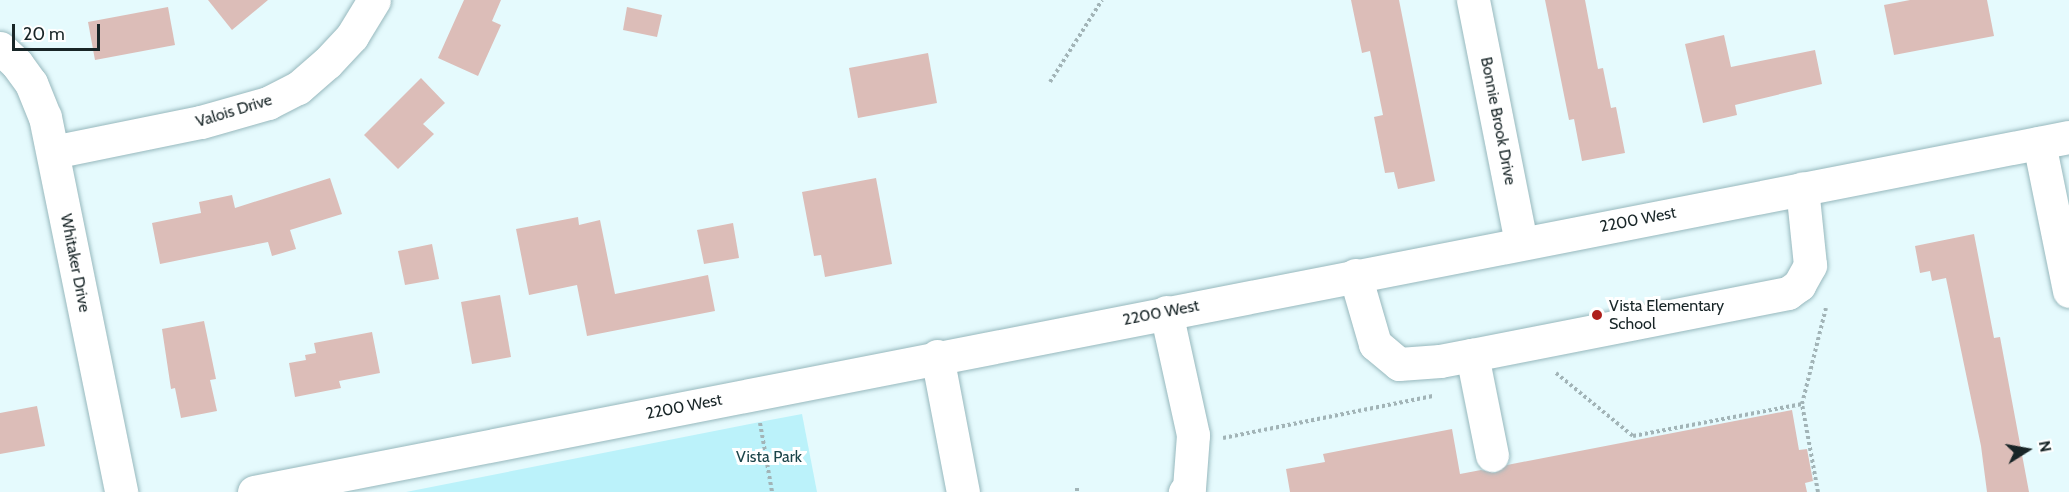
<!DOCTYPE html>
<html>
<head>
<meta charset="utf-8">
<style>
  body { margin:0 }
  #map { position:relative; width:2069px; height:492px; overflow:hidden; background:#e5fafd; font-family:Cabin,sans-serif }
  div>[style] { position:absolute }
  .green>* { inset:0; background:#bbf2fa }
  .building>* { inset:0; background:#dcbdb8 }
  .path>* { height:4px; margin-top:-2px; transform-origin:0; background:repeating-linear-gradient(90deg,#a2b4b7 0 3px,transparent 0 6px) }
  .roads { filter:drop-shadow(0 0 2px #97b8bd) drop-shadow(0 0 2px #97b8bd) }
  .minor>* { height:33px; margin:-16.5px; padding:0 16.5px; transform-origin:16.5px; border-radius:16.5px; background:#fff }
  .dots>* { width:16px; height:16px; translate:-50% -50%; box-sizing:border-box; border:3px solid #fff; border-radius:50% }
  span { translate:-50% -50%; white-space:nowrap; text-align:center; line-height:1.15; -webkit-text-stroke:6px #fff; paint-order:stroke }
  .street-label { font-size:16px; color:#182527 }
  .poi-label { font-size:16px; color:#182527 }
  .left { translate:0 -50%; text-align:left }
  .park-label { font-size:16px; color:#1b4449 }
  .north { position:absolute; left:1997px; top:420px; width:60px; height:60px; -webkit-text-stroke:4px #fff; paint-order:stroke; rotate:79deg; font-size:16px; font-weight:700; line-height:24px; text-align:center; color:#182527 }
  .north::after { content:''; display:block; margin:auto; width:21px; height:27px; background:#182527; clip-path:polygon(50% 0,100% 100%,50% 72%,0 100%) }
  .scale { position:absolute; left:12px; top:24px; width:88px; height:27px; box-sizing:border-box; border:3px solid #182527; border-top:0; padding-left:8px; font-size:18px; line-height:21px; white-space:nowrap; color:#182527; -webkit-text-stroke:4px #fff; paint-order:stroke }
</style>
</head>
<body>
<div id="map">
  <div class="green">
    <i style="clip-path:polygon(802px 414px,817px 492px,406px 492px,760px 422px)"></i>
  </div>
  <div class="building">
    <i style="clip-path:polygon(208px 0,268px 0,232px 30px)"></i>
    <i style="clip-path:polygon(464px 0,501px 0,492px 21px,501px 25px,478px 76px,438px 58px)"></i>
    <i style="clip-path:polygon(1351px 0,1399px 0,1435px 181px,1398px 189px,1394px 172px,1385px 173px,1374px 117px,1383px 115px,1370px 51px,1362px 53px)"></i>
    <i style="clip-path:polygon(1545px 0,1585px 0,1598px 69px,1603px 68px,1611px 108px,1616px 107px,1625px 153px,1582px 161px,1574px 119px,1569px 120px)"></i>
    <i style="clip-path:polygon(1910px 0,1987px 0,1994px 36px,1894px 55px,1884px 5px)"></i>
    <i style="clip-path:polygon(168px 7px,175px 45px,95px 60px,88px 22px)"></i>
    <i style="clip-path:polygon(627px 7px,662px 15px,657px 37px,623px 30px)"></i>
    <i style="clip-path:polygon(1724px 35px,1731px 67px,1815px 50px,1822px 84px,1735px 105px,1737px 115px,1703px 123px,1685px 44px)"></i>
    <i style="clip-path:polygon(928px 53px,937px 103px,858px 118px,849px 68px)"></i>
    <i style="clip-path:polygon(421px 78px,445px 103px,423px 124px,434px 134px,398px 169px,364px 135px)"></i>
    <i style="clip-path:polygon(330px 178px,342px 214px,290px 230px,296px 249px,272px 256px,268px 242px,160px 264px,152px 223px,201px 213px,199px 202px,232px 195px,235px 208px)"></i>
    <i style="clip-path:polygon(876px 178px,892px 264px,825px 277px,821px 255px,814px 256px,802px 192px)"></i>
    <i style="clip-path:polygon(578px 217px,579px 225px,600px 220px,615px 294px,708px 275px,715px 311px,587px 336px,577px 285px,529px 295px,516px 229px)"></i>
    <i style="clip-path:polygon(733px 223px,739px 258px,704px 264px,697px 230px)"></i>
    <i style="clip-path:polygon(1974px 234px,1994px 338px,2000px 337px,2029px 492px,1987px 492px,1981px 446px,1946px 278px,1932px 281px,1930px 271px,1920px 273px,1915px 246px)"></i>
    <i style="clip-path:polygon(432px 244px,439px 279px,405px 285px,398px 251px)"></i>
    <i style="clip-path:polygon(500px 295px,511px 357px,472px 364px,461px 302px)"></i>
    <i style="clip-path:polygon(204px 321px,216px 379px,210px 380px,217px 411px,181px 418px,175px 388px,171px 389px,162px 329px)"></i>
    <i style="clip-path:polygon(372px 332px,380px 373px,339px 381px,341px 388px,295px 397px,289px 363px,306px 360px,305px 355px,316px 353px,314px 343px)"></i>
    <i style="clip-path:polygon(37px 406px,45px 446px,0 454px,0 413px)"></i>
    <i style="clip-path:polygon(1792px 410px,1799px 450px,1807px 449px,1813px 481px,1805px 483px,1807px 492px,1290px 492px,1286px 469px,1325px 462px,1323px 454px,1452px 429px,1460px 474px,1481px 470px,1495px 473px,1507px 465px)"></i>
  </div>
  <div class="path">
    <i style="left:1050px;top:82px;width:97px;rotate:-57.6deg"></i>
    <i style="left:1556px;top:373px;width:99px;rotate:39.3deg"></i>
    <i style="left:1633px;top:436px;width:172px;rotate:-10.7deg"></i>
    <i style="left:760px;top:423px;width:70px;rotate:80.1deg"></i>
    <i style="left:1223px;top:438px;width:214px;rotate:-11.3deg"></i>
    <i style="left:1077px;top:488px;width:4px;rotate:90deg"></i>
    <i style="left:1818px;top:492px;width:89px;rotate:-100.3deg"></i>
    <i style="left:1802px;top:404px;width:99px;rotate:-76deg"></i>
  </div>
  <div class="roads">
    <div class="minor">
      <i style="left:1473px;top:0;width:248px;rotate:78.8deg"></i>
      <i style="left:0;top:48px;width:23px;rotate:43deg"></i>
      <i style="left:17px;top:64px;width:24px;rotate:54deg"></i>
      <i style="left:31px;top:83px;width:37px;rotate:68deg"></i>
      <i style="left:45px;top:117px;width:383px;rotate:78.5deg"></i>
      <i style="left:2039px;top:143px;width:151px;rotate:78.5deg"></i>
      <i style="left:53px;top:152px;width:151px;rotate:-11.5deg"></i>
      <i style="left:201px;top:122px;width:70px;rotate:-15.8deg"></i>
      <i style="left:268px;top:103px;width:34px;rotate:-27deg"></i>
      <i style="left:298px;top:88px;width:38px;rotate:-41deg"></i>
      <i style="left:327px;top:63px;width:37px;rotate:-47deg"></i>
      <i style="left:352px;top:36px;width:42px;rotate:-58.6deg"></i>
      <i style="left:1355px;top:275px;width:72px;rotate:73.8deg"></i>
      <i style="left:1375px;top:344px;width:31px;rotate:40deg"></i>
      <i style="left:1399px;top:364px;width:41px;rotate:-4.2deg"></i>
      <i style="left:1440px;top:361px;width:33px;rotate:-11deg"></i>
      <i style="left:1472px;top:355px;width:322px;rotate:-11.1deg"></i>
      <i style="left:1788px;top:293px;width:14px;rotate:-36deg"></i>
      <i style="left:1799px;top:285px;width:23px;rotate:-61deg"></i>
      <i style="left:1810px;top:265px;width:77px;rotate:-95.9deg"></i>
      <i style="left:1166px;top:312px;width:126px;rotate:77.6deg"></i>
      <i style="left:1193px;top:435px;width:53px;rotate:94.3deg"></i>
      <i style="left:1189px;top:488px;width:6px;rotate:135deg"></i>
      <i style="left:1472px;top:355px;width:102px;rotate:78.7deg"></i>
      <i style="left:937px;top:356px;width:138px;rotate:79.2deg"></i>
      <i style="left:254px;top:492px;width:1849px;rotate:-11.07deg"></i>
    </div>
  </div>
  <div class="dots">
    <i style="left:1597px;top:315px;background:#ae1e1a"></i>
  </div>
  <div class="street-label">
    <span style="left:234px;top:111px;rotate:-17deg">Valois Drive</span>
    <span style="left:1498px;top:121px;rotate:79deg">Bonnie Brook Drive</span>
    <span style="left:1638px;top:220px;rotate:-11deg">2200 West</span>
    <span style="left:75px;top:263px;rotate:79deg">Whitaker Drive</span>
    <span style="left:1161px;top:313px;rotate:-11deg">2200 West</span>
    <span style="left:684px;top:407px;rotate:-11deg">2200 West</span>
  </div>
  <div class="poi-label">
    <span class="left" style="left:1609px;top:315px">Vista Elementary<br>School</span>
  </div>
  <div class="park-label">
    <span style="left:769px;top:457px">Vista Park</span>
  </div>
  <div class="north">N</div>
  <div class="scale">20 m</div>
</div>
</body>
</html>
